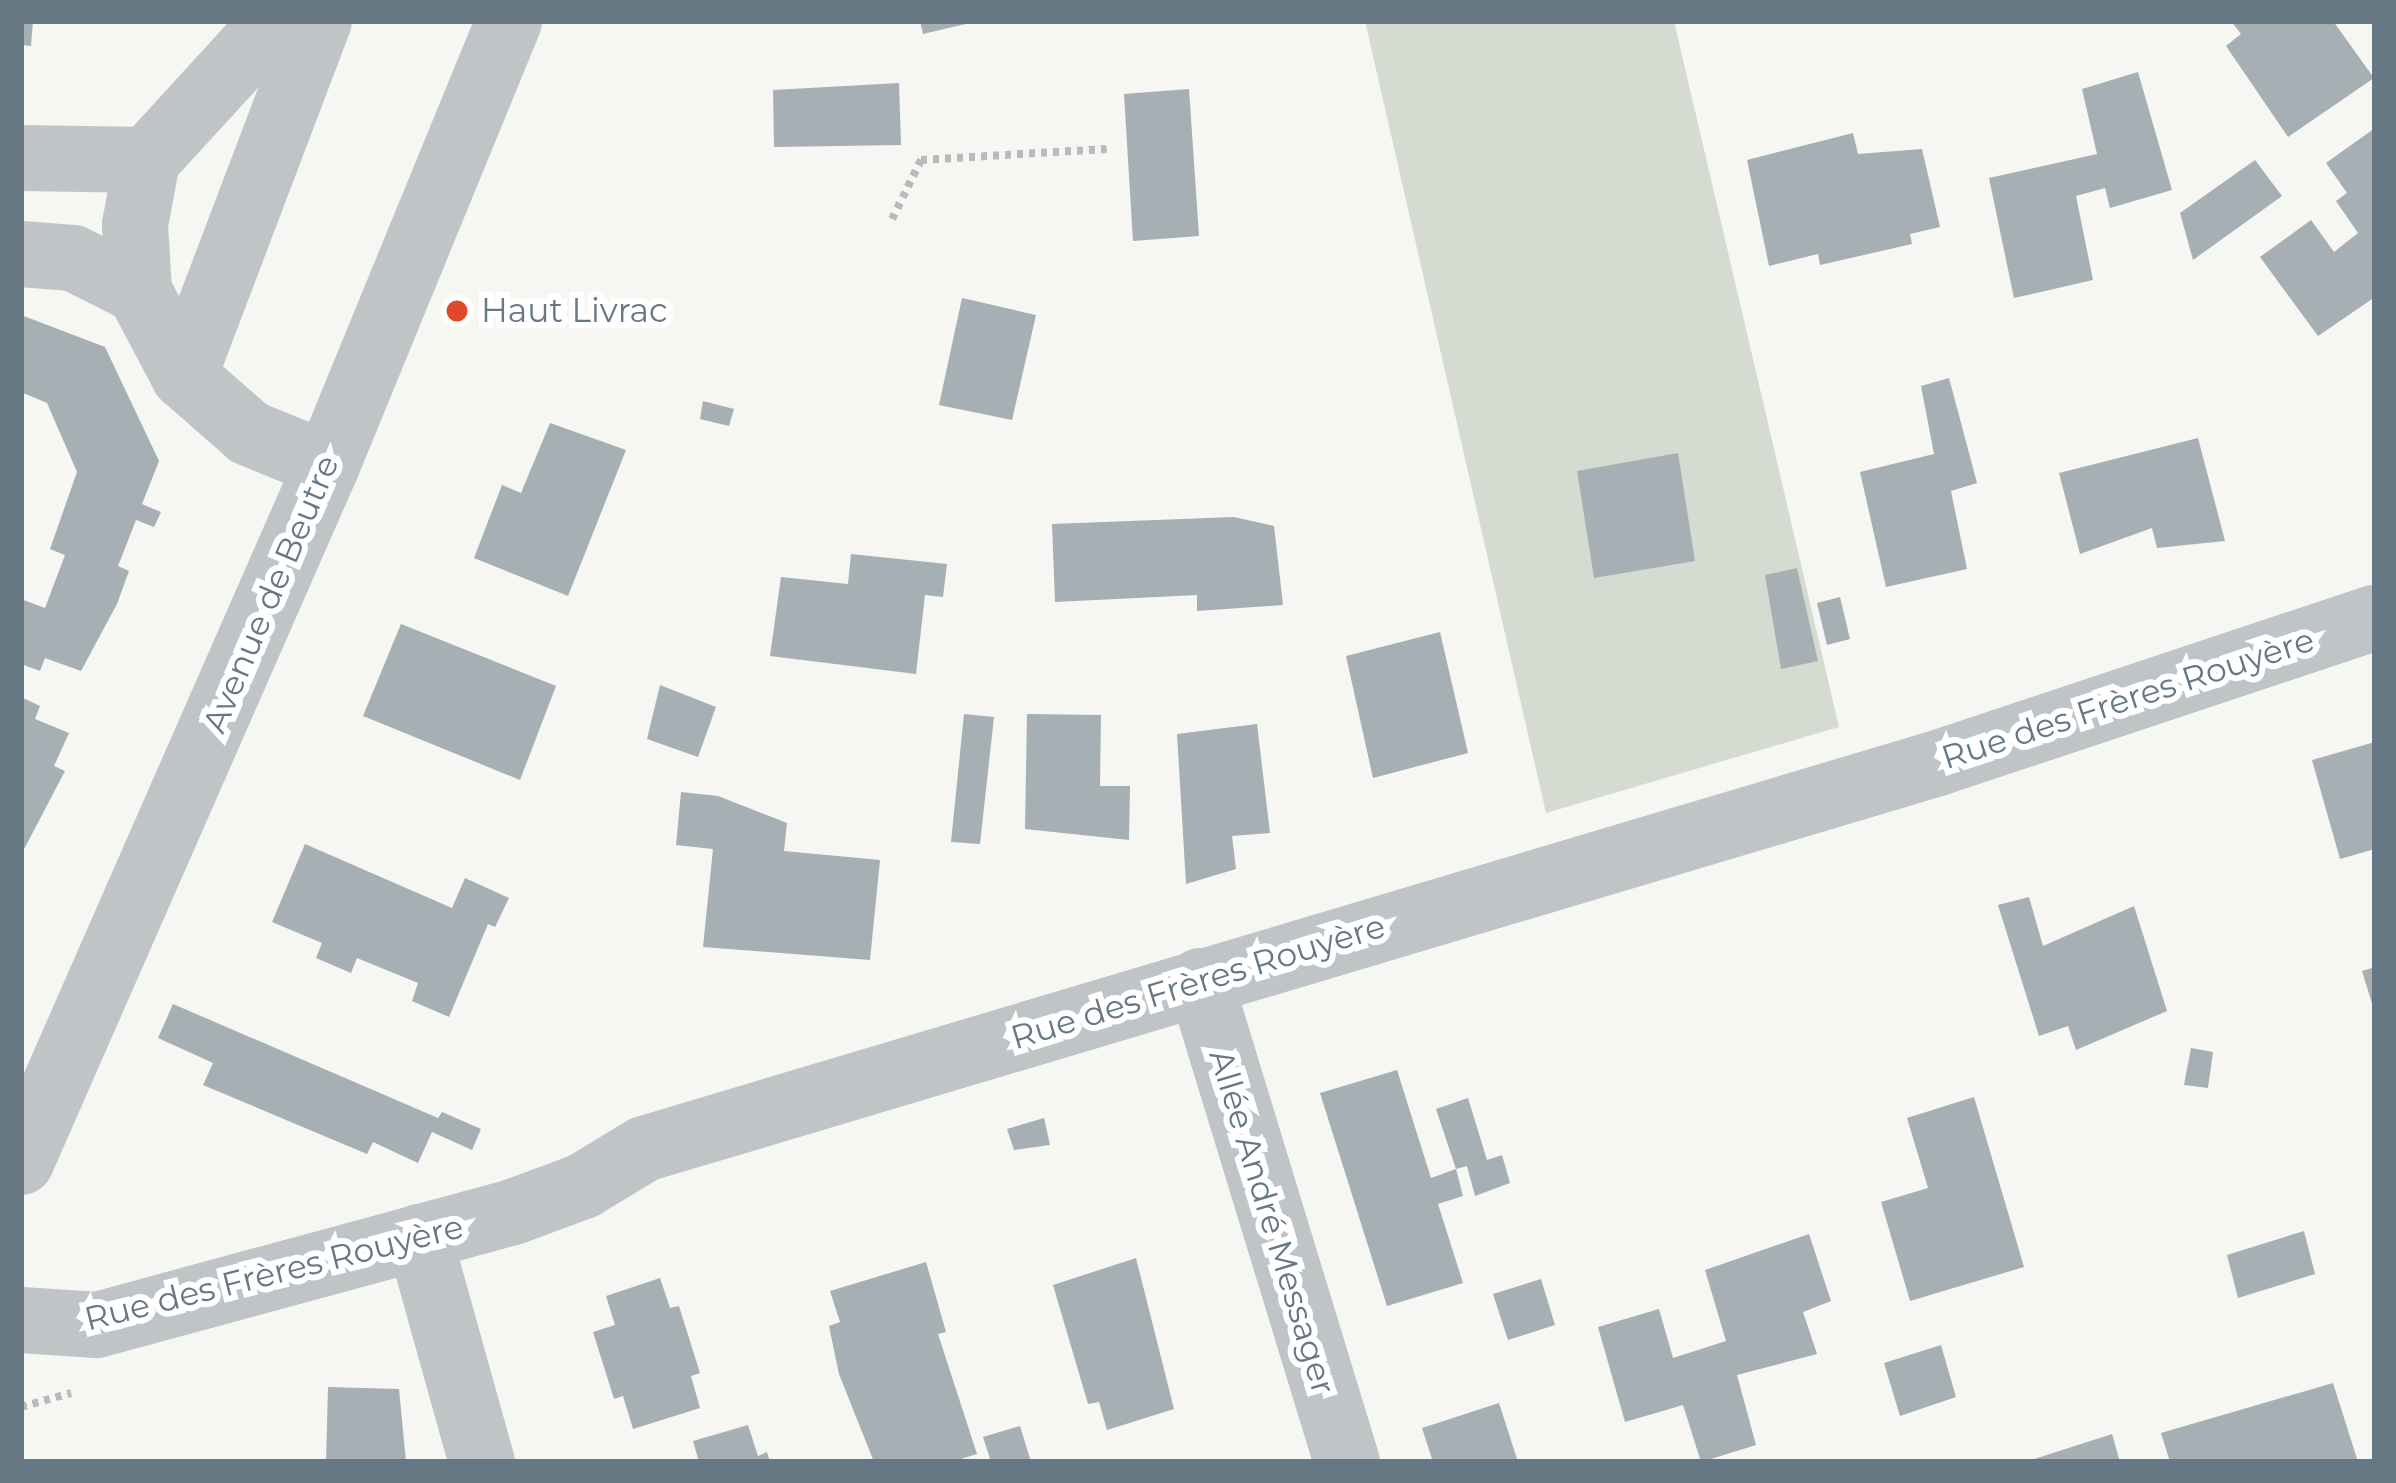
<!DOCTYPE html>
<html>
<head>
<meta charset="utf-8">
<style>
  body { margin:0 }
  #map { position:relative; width:2396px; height:1483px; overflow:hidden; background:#f6f6f3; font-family:Montserrat,sans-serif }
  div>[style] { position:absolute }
  .green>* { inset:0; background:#d6dbd2 }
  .building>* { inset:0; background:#a6afb4 }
  .path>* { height:8px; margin-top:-4px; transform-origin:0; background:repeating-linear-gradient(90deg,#b7bbbe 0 6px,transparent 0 12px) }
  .minor>* { height:66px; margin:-33px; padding:0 33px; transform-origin:33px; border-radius:33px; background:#bfc4c7 }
  .dots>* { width:33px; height:33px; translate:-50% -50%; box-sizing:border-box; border:6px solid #fff; border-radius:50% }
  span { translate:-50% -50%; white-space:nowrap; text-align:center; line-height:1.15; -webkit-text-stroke:12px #fff; paint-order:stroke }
  .poi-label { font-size:33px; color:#657884 }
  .left { translate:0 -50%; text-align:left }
  .street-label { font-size:33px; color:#657884 }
  .frame { position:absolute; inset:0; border:24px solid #657884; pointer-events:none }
</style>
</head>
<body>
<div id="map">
  <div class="green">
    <i style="clip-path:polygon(1365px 21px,1674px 21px,1839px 727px,1546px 813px)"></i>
  </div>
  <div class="building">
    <i style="clip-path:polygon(21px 21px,33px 21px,31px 46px,21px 45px)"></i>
    <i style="clip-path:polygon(920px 21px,970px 21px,970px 23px,923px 34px)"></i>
    <i style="clip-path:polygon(2231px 21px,2333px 21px,2374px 78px,2288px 137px,2226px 46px,2241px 34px)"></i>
    <i style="clip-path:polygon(2138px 72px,2172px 190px,2110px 208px,2105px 188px,2076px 196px,2093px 280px,2014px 298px,1989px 178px,2097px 154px,2082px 89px)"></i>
    <i style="clip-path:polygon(899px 83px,901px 145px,774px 147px,773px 90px)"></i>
    <i style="clip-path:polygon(1189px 89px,1199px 236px,1133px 241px,1124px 94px)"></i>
    <i style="clip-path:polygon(2375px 128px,2375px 297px,2318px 336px,2260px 257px,2311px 220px,2334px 252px,2358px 233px,2336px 201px,2347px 193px,2326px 163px)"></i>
    <i style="clip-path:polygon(1853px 133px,1858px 154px,1922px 149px,1940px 227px,1910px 234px,1912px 244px,1820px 265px,1818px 254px,1769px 266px,1747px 160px)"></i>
    <i style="clip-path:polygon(2255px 160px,2282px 196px,2193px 260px,2180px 213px)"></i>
    <i style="clip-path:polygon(962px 298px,1036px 315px,1012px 420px,939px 405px)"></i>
    <i style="clip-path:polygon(21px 315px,105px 347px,159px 461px,142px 504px,161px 512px,154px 527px,136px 520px,118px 566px,129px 571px,117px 604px,81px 671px,45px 658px,40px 671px,21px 664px,21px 599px,45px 608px,65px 555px,50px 549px,77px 472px,47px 403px,21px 392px)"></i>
    <i style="clip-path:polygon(1949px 378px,1977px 483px,1951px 491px,1967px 569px,1886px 587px,1860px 472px,1934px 454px,1921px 386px)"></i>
    <i style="clip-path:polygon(703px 401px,734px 409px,729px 426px,700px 419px)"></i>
    <i style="clip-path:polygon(550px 423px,626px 450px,568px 596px,474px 558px,502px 485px,521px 493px)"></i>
    <i style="clip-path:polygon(2198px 438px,2225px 541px,2157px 548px,2152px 528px,2080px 554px,2059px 473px)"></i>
    <i style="clip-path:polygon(1678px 453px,1695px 561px,1594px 578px,1577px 471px)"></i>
    <i style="clip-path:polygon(1234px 517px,1274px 526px,1283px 605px,1197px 611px,1197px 595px,1055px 602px,1052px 524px)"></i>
    <i style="clip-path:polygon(851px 554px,947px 564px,943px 597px,925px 595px,916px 674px,770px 656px,781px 577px,848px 584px)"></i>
    <i style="clip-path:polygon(1797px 568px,1818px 661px,1781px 669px,1765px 575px)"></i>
    <i style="clip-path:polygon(1840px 597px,1850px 639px,1827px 645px,1817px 603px)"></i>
    <i style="clip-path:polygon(401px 624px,556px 686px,520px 780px,363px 716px)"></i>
    <i style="clip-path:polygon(1440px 632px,1468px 753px,1373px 778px,1346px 656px)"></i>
    <i style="clip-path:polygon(660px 685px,716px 707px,698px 757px,647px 739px)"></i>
    <i style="clip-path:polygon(21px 697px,40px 706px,35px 719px,69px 733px,54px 766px,65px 771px,21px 855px)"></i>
    <i style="clip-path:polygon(964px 714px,994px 717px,980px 844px,951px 842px)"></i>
    <i style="clip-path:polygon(1027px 714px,1101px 715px,1100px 786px,1130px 786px,1129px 840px,1025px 829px)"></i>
    <i style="clip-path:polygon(1257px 724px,1270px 833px,1232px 836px,1236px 869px,1186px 884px,1177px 734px)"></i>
    <i style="clip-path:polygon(2375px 742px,2375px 849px,2340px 859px,2312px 760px)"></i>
    <i style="clip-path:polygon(681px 792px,718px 796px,787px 823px,784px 851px,880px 860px,870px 960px,703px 947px,713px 849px,676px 845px)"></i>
    <i style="clip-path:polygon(305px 844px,452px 908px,465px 878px,509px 898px,495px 927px,488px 924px,449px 1017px,412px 1001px,418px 983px,357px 958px,351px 973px,316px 958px,322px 943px,272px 922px)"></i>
    <i style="clip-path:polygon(2029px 897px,2043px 946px,2134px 906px,2167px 1011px,2076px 1050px,2068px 1026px,2039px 1036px,1998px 905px)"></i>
    <i style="clip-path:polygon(2375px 967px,2375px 1010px,2374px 1010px,2362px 971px)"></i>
    <i style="clip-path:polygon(173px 1004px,438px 1118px,442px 1112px,481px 1129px,472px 1150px,432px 1132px,418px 1163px,373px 1142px,367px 1154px,203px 1085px,213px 1063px,158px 1038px)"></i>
    <i style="clip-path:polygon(2191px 1048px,2213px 1052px,2208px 1088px,2184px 1085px)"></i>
    <i style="clip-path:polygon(1397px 1070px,1431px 1178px,1456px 1169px,1463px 1196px,1438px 1204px,1463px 1283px,1387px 1306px,1320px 1093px)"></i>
    <i style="clip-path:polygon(1974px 1097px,2024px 1267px,1910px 1301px,1881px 1202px,1928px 1188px,1907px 1118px)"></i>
    <i style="clip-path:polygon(1468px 1098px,1487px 1160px,1502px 1155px,1510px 1183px,1475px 1196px,1467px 1166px,1456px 1169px,1436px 1109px)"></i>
    <i style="clip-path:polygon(1044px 1118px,1050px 1145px,1014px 1150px,1007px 1129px)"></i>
    <i style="clip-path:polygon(2304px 1231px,2315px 1274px,2238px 1298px,2227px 1255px)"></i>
    <i style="clip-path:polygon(1809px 1234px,1831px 1301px,1803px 1312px,1817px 1354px,1737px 1375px,1756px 1445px,1701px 1462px,1683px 1405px,1625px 1422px,1598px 1327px,1659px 1309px,1673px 1358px,1726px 1341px,1705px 1270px)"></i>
    <i style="clip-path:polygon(1136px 1258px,1174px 1409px,1107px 1430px,1099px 1402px,1088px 1404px,1053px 1285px)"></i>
    <i style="clip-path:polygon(926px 1262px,946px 1332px,938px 1334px,977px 1454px,951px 1462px,874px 1462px,839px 1374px,829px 1326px,840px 1322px,830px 1291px)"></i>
    <i style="clip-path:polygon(660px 1278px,670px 1308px,679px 1306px,700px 1373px,691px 1376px,700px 1408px,633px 1429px,623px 1396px,614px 1399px,593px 1332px,615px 1325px,606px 1296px)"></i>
    <i style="clip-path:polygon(1541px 1279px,1555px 1325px,1508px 1340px,1493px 1294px)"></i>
    <i style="clip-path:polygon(1941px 1345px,1956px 1397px,1900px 1416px,1884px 1363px)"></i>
    <i style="clip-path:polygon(2333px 1383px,2358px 1462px,2170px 1462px,2161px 1433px)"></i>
    <i style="clip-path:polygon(328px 1387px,399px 1389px,406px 1462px,326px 1462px)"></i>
    <i style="clip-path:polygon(1499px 1403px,1518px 1462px,1433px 1462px,1422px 1428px)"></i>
    <i style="clip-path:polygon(748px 1425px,758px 1456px,767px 1452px,770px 1462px,699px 1462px,693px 1441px)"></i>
    <i style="clip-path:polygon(1020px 1426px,1031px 1462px,991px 1462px,983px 1437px)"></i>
    <i style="clip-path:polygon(2112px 1434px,2120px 1462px,2028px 1462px,2028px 1461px)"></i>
  </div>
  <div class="path">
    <i style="left:892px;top:219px;width:66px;rotate:-63.8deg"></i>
    <i style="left:921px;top:160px;width:186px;rotate:-3.4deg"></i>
    <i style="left:21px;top:1407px;width:52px;rotate:-15.6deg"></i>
  </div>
  <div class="minor">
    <i style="left:302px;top:21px;width:49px;rotate:157.1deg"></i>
    <i style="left:257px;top:40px;width:163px;rotate:132.5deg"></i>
    <i style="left:147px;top:160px;width:66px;rotate:100.5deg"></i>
    <i style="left:135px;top:225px;width:66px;rotate:86.5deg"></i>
    <i style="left:139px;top:291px;width:96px;rotate:62.1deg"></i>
    <i style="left:184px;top:376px;width:86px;rotate:41.2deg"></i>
    <i style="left:249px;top:433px;width:84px;rotate:22.3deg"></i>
    <i style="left:21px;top:158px;width:126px;rotate:0.9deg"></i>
    <i style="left:21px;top:254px;width:52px;rotate:4.4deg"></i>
    <i style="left:73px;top:258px;width:74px;rotate:26.6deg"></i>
    <i style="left:184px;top:376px;width:380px;rotate:-69.2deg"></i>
    <i style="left:1200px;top:981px;width:503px;rotate:73.01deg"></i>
    <i style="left:21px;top:1162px;width:761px;rotate:-66.3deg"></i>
    <i style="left:327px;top:465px;width:480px;rotate:-67.7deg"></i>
    <i style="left:419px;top:1237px;width:234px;rotate:74.4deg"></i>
    <i style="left:21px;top:1320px;width:76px;rotate:3.8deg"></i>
    <i style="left:97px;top:1325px;width:431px;rotate:-15.2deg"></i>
    <i style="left:513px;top:1212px;width:75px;rotate:-20.4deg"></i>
    <i style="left:583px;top:1186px;width:71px;rotate:-31.2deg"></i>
    <i style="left:644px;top:1149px;width:1350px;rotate:-16.61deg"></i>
    <i style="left:1938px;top:763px;width:460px;rotate:-18.4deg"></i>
  </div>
  <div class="dots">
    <i style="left:457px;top:311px;background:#e24827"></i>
  </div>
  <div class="poi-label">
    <span class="left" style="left:481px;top:311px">Haut Livrac</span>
  </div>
  <div class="street-label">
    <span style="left:271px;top:594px;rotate:-67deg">Avenue de Beutre</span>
    <span style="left:2128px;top:699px;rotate:-18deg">Rue des Frères Rouyère</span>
    <span style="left:1198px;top:982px;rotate:-17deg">Rue des Frères Rouyère</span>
    <span style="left:1272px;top:1222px;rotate:73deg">Allée André Messager</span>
    <span style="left:274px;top:1273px;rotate:-14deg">Rue des Frères Rouyère</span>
  </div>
  <div class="frame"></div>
</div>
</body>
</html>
